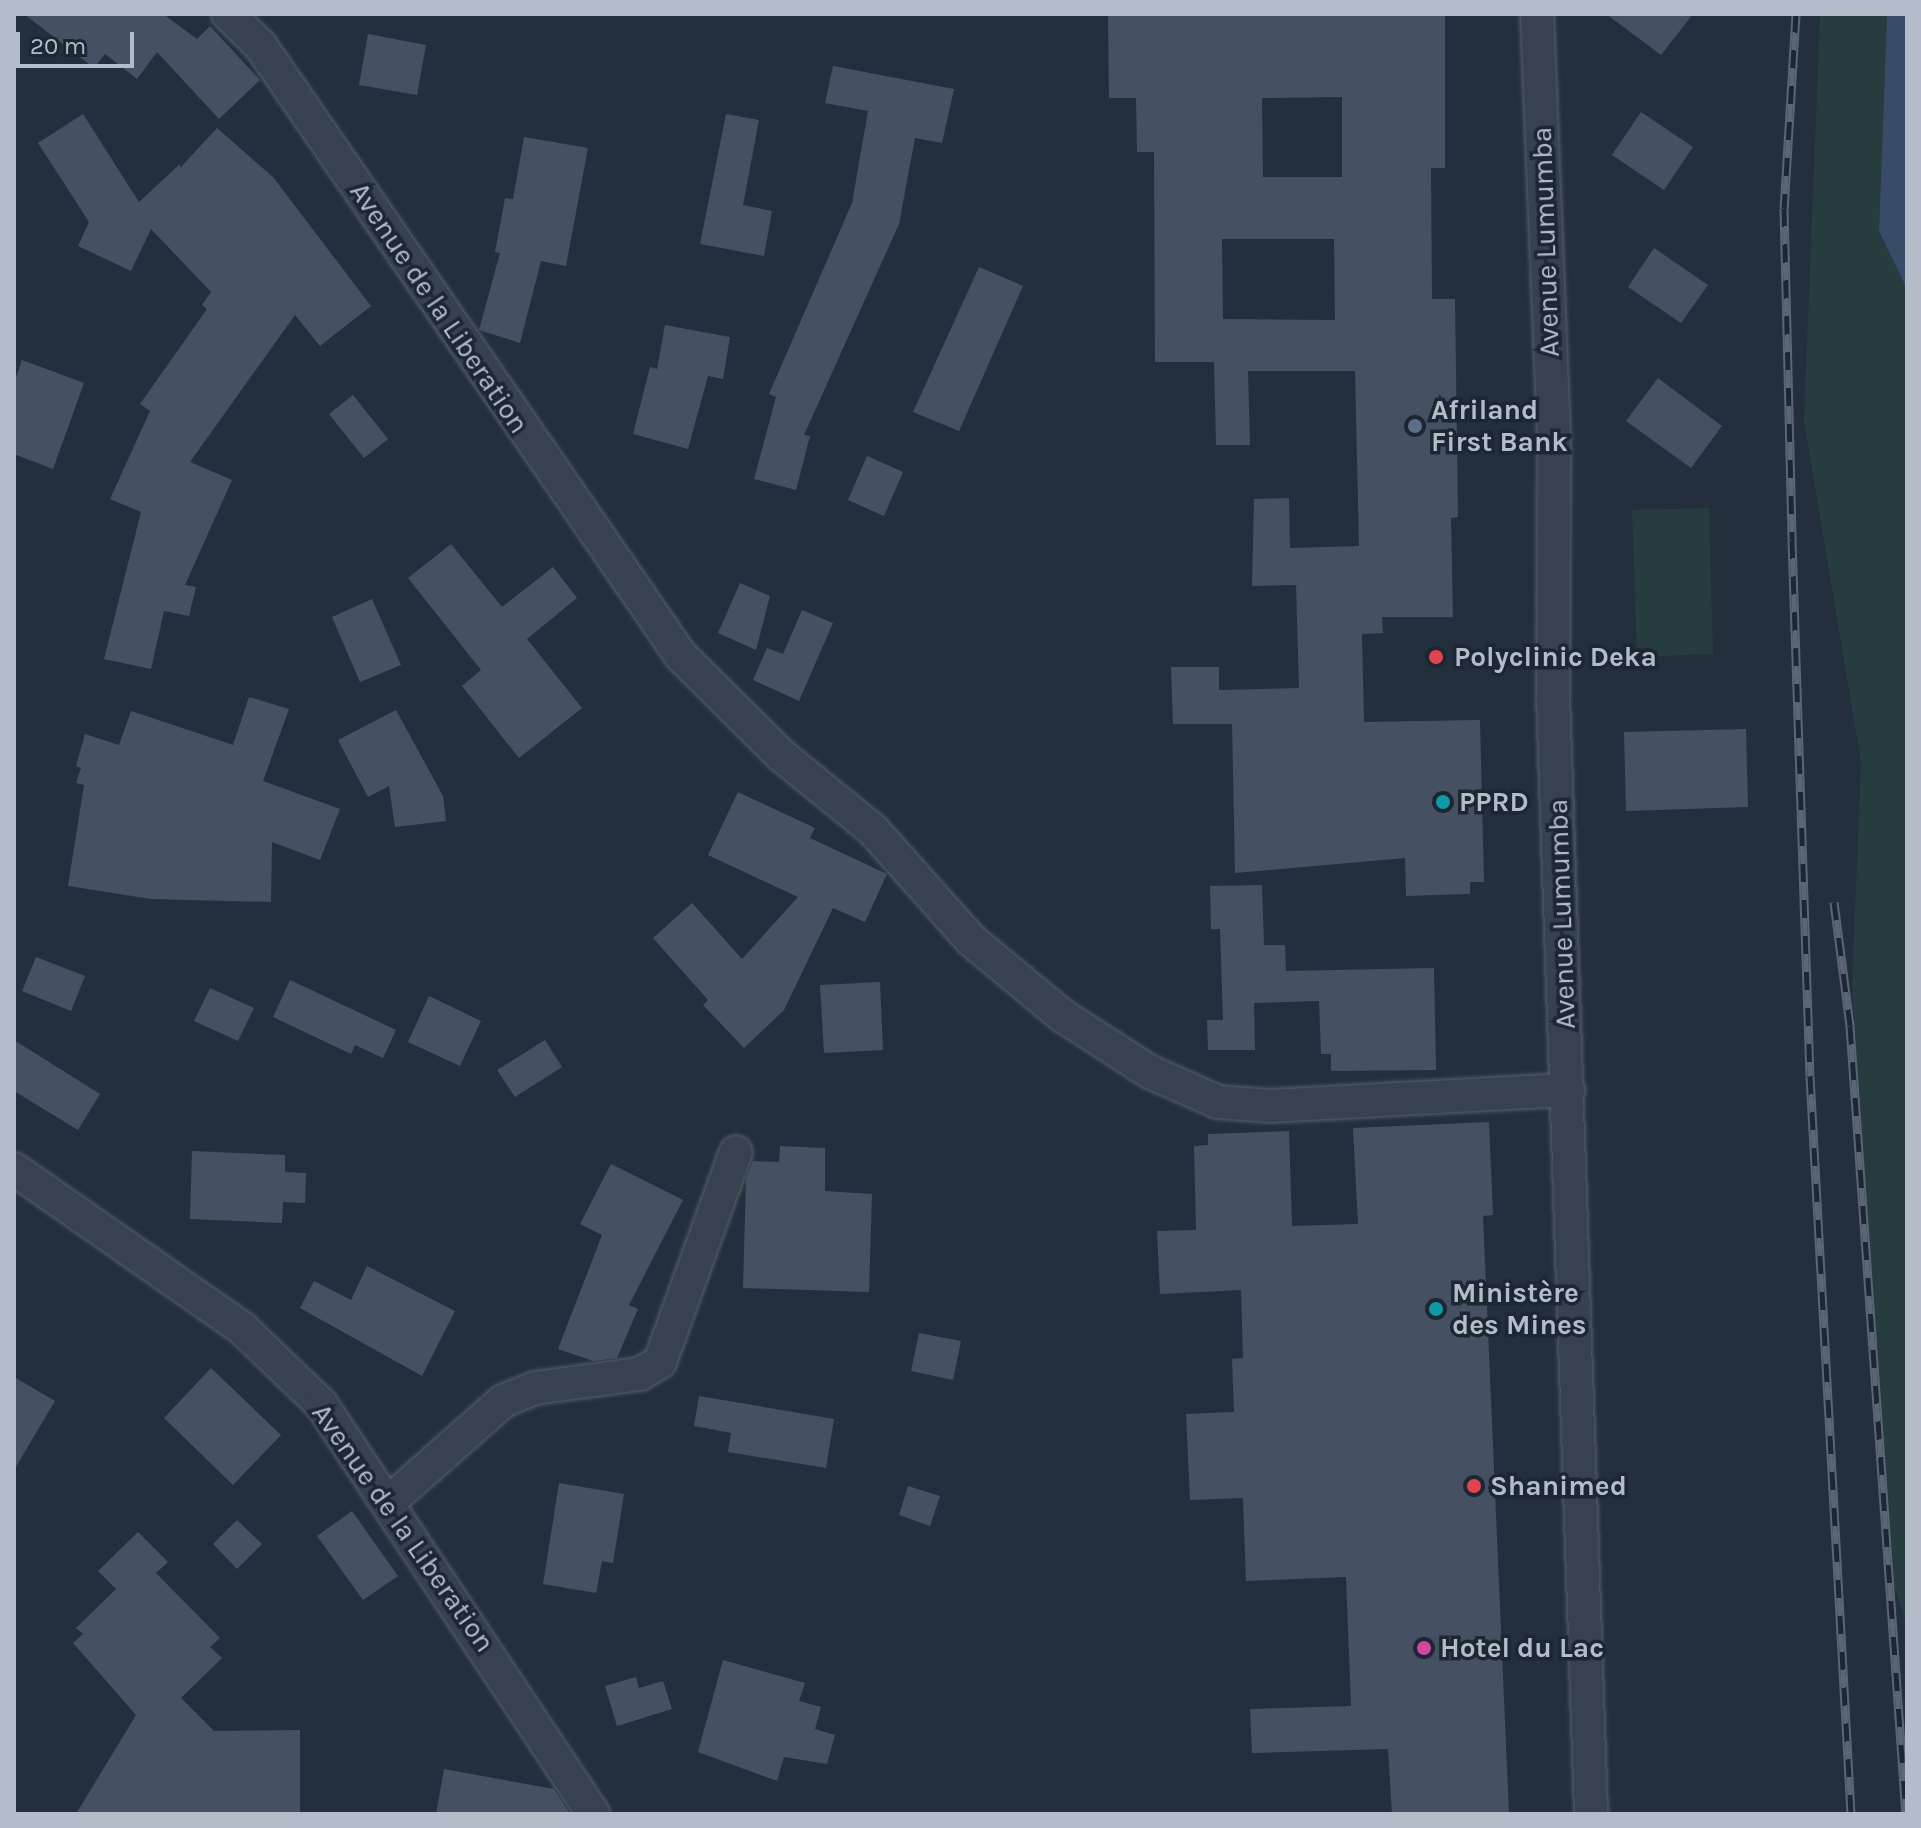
<!DOCTYPE html>
<html>
<head>
<meta charset="utf-8">
<style>
  body { margin:0 }
  #map { position:relative; width:1921px; height:1828px; overflow:hidden; background:#242f3e; font-family:Karla,sans-serif }
  div>[style] { position:absolute }
  .green>* { inset:0; background:#263c3f }
  .water>* { inset:0; background:#394c67 }
  .building>* { inset:0; background:#455162 }
  .roads { filter:drop-shadow(0 0 2px #565f6c) drop-shadow(0 0 2px #565f6c) }
  .street>* { height:32px; margin:-16px; padding:0 16px; transform-origin:16px; border-radius:16px; background:#38414e }
  .rail>* { height:9px; margin-top:-4.5px; transform-origin:0; background:repeating-linear-gradient(90deg,#1d2633 0 18px,#5a6575 0 36px); box-sizing:border-box; border-block:2px solid #5a6575 }
  .dots>* { width:22px; height:22px; translate:-50% -50%; box-sizing:border-box; border:4px solid #1d2633; border-radius:50% }
  span { translate:-50% -50%; white-space:nowrap; text-align:center; line-height:1.15; -webkit-text-stroke:7px #1d2633; paint-order:stroke }
  .street-label { font-size:28px; color:#b4bcc9 }
  .poi-label { font-size:28px; color:#b4bcc9; font-weight:700 }
  .left { translate:0 -50%; text-align:left }
  .frame { position:absolute; inset:0; border:16px solid #b4bcc9; pointer-events:none }
  .scale { position:absolute; left:16px; top:32px; width:118px; height:36px; box-sizing:border-box; border:4px solid #b4bcc9; border-top:0; padding-left:10px; font-size:24px; line-height:28px; white-space:nowrap; color:#b4bcc9; -webkit-text-stroke:6px #1d2633; paint-order:stroke }
</style>
</head>
<body>
<div id="map">
  <div class="green">
    <i style="clip-path:polygon(1820px 14px,1887px 14px,1879px 231px,1907px 289px,1907px 1627px,1890px 1572px,1852px 985px,1861px 761px,1804px 421px)"></i>
    <i style="clip-path:polygon(1709px 508px,1713px 654px,1637px 657px,1632px 510px)"></i>
  </div>
  <div class="water">
    <i style="clip-path:polygon(1887px 14px,1907px 14px,1907px 289px,1879px 231px)"></i>
  </div>
  <div class="building">
    <i style="clip-path:polygon(24px 14px,163px 14px,197px 39px,210px 26px,260px 80px,219px 119px,157px 52px,137px 79px,105px 54px,94px 68px)"></i>
    <i style="clip-path:polygon(evenodd,1108px 14px,1445px 14px,1445px 168px,1431px 168px,1432px 299px,1455px 299px,1458px 517px,1451px 518px,1453px 617px,1382px 617px,1383px 633px,1362px 634px,1364px 722px,1480px 720px,1484px 882px,1470px 882px,1470px 894px,1406px 896px,1405px 858px,1235px 873px,1232px 724px,1173px 724px,1171px 667px,1219px 667px,1219px 690px,1299px 688px,1296px 585px,1252px 586px,1254px 499px,1289px 498px,1290px 548px,1359px 546px,1355px 371px,1248px 371px,1250px 445px,1216px 445px,1214px 362px,1155px 362px,1154px 152px,1137px 152px,1136px 98px,1109px 98px,1108px 14px,1342px 97px,1342px 177px,1263px 177px,1262px 98px,1342px 97px,1108px 14px,1222px 239px,1334px 239px,1335px 320px,1223px 319px,1222px 239px)"></i>
    <i style="clip-path:polygon(1606px 14px,1693px 14px,1661px 55px)"></i>
    <i style="clip-path:polygon(368px 34px,426px 45px,417px 95px,359px 85px)"></i>
    <i style="clip-path:polygon(833px 66px,954px 89px,942px 143px,915px 138px,899px 224px,804px 435px,810px 436px,796px 490px,754px 479px,776px 397px,769px 394px,852px 203px,868px 111px,825px 103px)"></i>
    <i style="clip-path:polygon(1641px 112px,1693px 147px,1664px 190px,1612px 155px)"></i>
    <i style="clip-path:polygon(83px 114px,139px 202px,180px 164px,180px 168px,217px 128px,273px 177px,371px 306px,320px 346px,295px 315px,190px 462px,232px 480px,185px 585px,196px 587px,189px 616px,164px 611px,151px 669px,104px 659px,141px 512px,110px 499px,150px 411px,140px 404px,207px 309px,202px 305px,211px 292px,151px 229px,131px 271px,78px 246px,89px 222px,38px 143px)"></i>
    <i style="clip-path:polygon(726px 114px,759px 120px,743px 205px,772px 211px,764px 256px,700px 244px)"></i>
    <i style="clip-path:polygon(524px 137px,588px 148px,566px 266px,541px 261px,520px 343px,479px 330px,500px 253px,495px 252px,505px 198px,513px 199px)"></i>
    <i style="clip-path:polygon(1654px 248px,1708px 285px,1681px 323px,1628px 287px)"></i>
    <i style="clip-path:polygon(979px 267px,1023px 286px,959px 431px,913px 412px)"></i>
    <i style="clip-path:polygon(665px 325px,730px 337px,723px 379px,708px 376px,688px 449px,633px 434px,650px 367px,657px 369px)"></i>
    <i style="clip-path:polygon(22px 360px,84px 383px,53px 469px,14px 454px,14px 383px)"></i>
    <i style="clip-path:polygon(1658px 378px,1722px 426px,1691px 468px,1626px 421px)"></i>
    <i style="clip-path:polygon(353px 395px,388px 439px,364px 458px,329px 414px)"></i>
    <i style="clip-path:polygon(867px 456px,903px 472px,884px 516px,848px 500px)"></i>
    <i style="clip-path:polygon(451px 544px,502px 607px,553px 567px,577px 598px,527px 639px,582px 708px,519px 758px,462px 686px,481px 670px,408px 578px)"></i>
    <i style="clip-path:polygon(740px 583px,770px 596px,756px 650px,718px 633px)"></i>
    <i style="clip-path:polygon(372px 599px,401px 665px,360px 682px,332px 617px)"></i>
    <i style="clip-path:polygon(802px 610px,833px 623px,799px 701px,753px 680px,767px 648px,783px 654px)"></i>
    <i style="clip-path:polygon(249px 697px,289px 709px,263px 781px,340px 809px,320px 860px,272px 842px,271px 902px,151px 899px,68px 886px,84px 785px,76px 783px,81px 768px,76px 766px,85px 734px,119px 745px,131px 711px,233px 745px)"></i>
    <i style="clip-path:polygon(396px 710px,443px 796px,446px 821px,395px 827px,389px 786px,368px 797px,338px 740px)"></i>
    <i style="clip-path:polygon(1746px 729px,1748px 807px,1626px 811px,1624px 732px)"></i>
    <i style="clip-path:polygon(738px 792px,815px 828px,810px 838px,887px 874px,865px 922px,833px 908px,784px 1010px,744px 1048px,703px 1005px,708px 1000px,653px 938px,692px 903px,742px 959px,798px 897px,708px 855px)"></i>
    <i style="clip-path:polygon(1262px 885px,1264px 945px,1285px 945px,1286px 971px,1434px 968px,1436px 1070px,1331px 1071px,1331px 1054px,1321px 1054px,1319px 1001px,1254px 1003px,1255px 1050px,1208px 1050px,1207px 1020px,1223px 1020px,1220px 929px,1211px 929px,1210px 886px)"></i>
    <i style="clip-path:polygon(36px 957px,85px 976px,71px 1011px,22px 991px)"></i>
    <i style="clip-path:polygon(290px 980px,396px 1030px,383px 1058px,355px 1045px,351px 1054px,273px 1017px)"></i>
    <i style="clip-path:polygon(880px 982px,883px 1050px,824px 1053px,820px 985px)"></i>
    <i style="clip-path:polygon(210px 988px,254px 1008px,238px 1041px,194px 1021px)"></i>
    <i style="clip-path:polygon(429px 996px,481px 1021px,460px 1066px,408px 1042px)"></i>
    <i style="clip-path:polygon(14px 1040px,100px 1094px,78px 1130px,14px 1091px)"></i>
    <i style="clip-path:polygon(545px 1040px,562px 1067px,515px 1097px,497px 1070px)"></i>
    <i style="clip-path:polygon(1489px 1122px,1493px 1215px,1483px 1216px,1509px 1814px,1392px 1814px,1388px 1749px,1252px 1753px,1250px 1709px,1351px 1706px,1346px 1577px,1246px 1581px,1243px 1498px,1190px 1500px,1186px 1414px,1234px 1412px,1232px 1359px,1243px 1358px,1241px 1290px,1160px 1294px,1157px 1231px,1196px 1230px,1194px 1146px,1208px 1145px,1208px 1134px,1289px 1131px,1292px 1226px,1358px 1224px,1353px 1128px)"></i>
    <i style="clip-path:polygon(780px 1146px,825px 1148px,825px 1191px,872px 1194px,869px 1292px,743px 1288px,746px 1179px,753px 1161px,779px 1162px)"></i>
    <i style="clip-path:polygon(192px 1151px,285px 1155px,285px 1172px,306px 1173px,305px 1203px,283px 1202px,282px 1223px,190px 1219px)"></i>
    <i style="clip-path:polygon(611px 1164px,683px 1200px,629px 1305px,638px 1309px,617px 1358px,593px 1361px,558px 1349px,602px 1235px,580px 1224px)"></i>
    <i style="clip-path:polygon(367px 1266px,455px 1311px,422px 1376px,300px 1308px,314px 1281px,351px 1300px)"></i>
    <i style="clip-path:polygon(919px 1333px,961px 1341px,953px 1380px,911px 1371px)"></i>
    <i style="clip-path:polygon(211px 1368px,281px 1435px,233px 1485px,164px 1418px)"></i>
    <i style="clip-path:polygon(14px 1377px,55px 1401px,14px 1470px)"></i>
    <i style="clip-path:polygon(699px 1396px,834px 1419px,826px 1468px,728px 1452px,731px 1433px,694px 1426px)"></i>
    <i style="clip-path:polygon(559px 1483px,624px 1494px,613px 1563px,602px 1561px,596px 1593px,543px 1584px)"></i>
    <i style="clip-path:polygon(908px 1486px,940px 1496px,930px 1526px,899px 1515px)"></i>
    <i style="clip-path:polygon(352px 1511px,398px 1576px,363px 1600px,317px 1536px)"></i>
    <i style="clip-path:polygon(237px 1520px,262px 1544px,237px 1569px,213px 1544px)"></i>
    <i style="clip-path:polygon(138px 1532px,168px 1562px,156px 1573px,220px 1638px,210px 1647px,222px 1658px,181px 1698px,214px 1731px,300px 1730px,300px 1814px,76px 1814px,136px 1715px,73px 1643px,83px 1634px,76px 1628px,116px 1589px,98px 1571px)"></i>
    <i style="clip-path:polygon(723px 1660px,805px 1683px,799px 1701px,821px 1707px,815px 1729px,835px 1735px,827px 1764px,784px 1757px,777px 1781px,698px 1752px)"></i>
    <i style="clip-path:polygon(636px 1677px,639px 1688px,663px 1681px,672px 1709px,617px 1726px,605px 1686px)"></i>
    <i style="clip-path:polygon(444px 1769px,554px 1789px,570px 1814px,436px 1814px)"></i>
  </div>
  <div class="roads">
    <div class="street">
      <i style="left:228px;top:14px;width:45px;rotate:44.1deg"></i>
      <i style="left:260px;top:45px;width:742px;rotate:55.43deg"></i>
      <i style="left:681px;top:656px;width:142px;rotate:44.7deg"></i>
      <i style="left:782px;top:756px;width:117px;rotate:39.1deg"></i>
      <i style="left:873px;top:830px;width:147px;rotate:48.3deg"></i>
      <i style="left:971px;top:940px;width:119px;rotate:39.6deg"></i>
      <i style="left:1063px;top:1016px;width:103px;rotate:32.8deg"></i>
      <i style="left:1150px;top:1072px;width:74px;rotate:23.8deg"></i>
      <i style="left:1218px;top:1102px;width:52px;rotate:4.4deg"></i>
      <i style="left:1270px;top:1106px;width:299px;rotate:-3.1deg"></i>
      <i style="left:1537px;top:14px;width:426px;rotate:87.7deg"></i>
      <i style="left:1554px;top:440px;width:256px;rotate:90.2deg"></i>
      <i style="left:1553px;top:696px;width:1119px;rotate:88.05deg"></i>
      <i style="left:14px;top:1169px;width:279px;rotate:34.9deg"></i>
      <i style="left:243px;top:1329px;width:108px;rotate:43.9deg"></i>
      <i style="left:321px;top:1404px;width:492px;rotate:56.4deg"></i>
      <i style="left:390px;top:1501px;width:151px;rotate:-41.5deg"></i>
      <i style="left:503px;top:1401px;width:35px;rotate:-22deg"></i>
      <i style="left:535px;top:1388px;width:106px;rotate:-7.6deg"></i>
      <i style="left:640px;top:1374px;width:23px;rotate:-31deg"></i>
      <i style="left:660px;top:1362px;width:223px;rotate:-70.1deg"></i>
    </div>
  </div>
  <div class="rail">
    <i style="left:1796px;top:14px;width:194px;rotate:93.5deg"></i>
    <i style="left:1784px;top:208px;width:332px;rotate:88.6deg"></i>
    <i style="left:1792px;top:540px;width:536px;rotate:88.08deg"></i>
    <i style="left:1810px;top:1076px;width:739px;rotate:86.82deg"></i>
    <i style="left:1834px;top:902px;width:125px;rotate:82.6deg"></i>
    <i style="left:1850px;top:1026px;width:790px;rotate:85.94deg"></i>
  </div>
  <div class="dots">
    <i style="left:1415px;top:426px;background:#5c6f8a"></i>
    <i style="left:1436px;top:657px;background:#e0444e"></i>
    <i style="left:1443px;top:802px;background:#0f9aa8"></i>
    <i style="left:1436px;top:1309px;background:#0f9aa8"></i>
    <i style="left:1474px;top:1486px;background:#e0444e"></i>
    <i style="left:1424px;top:1648px;background:#d1479c"></i>
  </div>
  <div class="street-label">
    <span style="left:1546px;top:242px;rotate:-92deg">Avenue Lumumba</span>
    <span style="left:439px;top:308px;rotate:56deg">Avenue de la Liberation</span>
    <span style="left:1562px;top:914px;rotate:-92deg">Avenue Lumumba</span>
    <span style="left:403px;top:1528px;rotate:55deg">Avenue de la Liberation</span>
  </div>
  <div class="poi-label">
    <span class="left" style="left:1431px;top:426px">Afriland<br>First Bank</span>
    <span class="left" style="left:1454px;top:657px">Polyclinic Deka</span>
    <span class="left" style="left:1459px;top:802px">PPRD</span>
    <span class="left" style="left:1452px;top:1309px">Ministère<br>des Mines</span>
    <span class="left" style="left:1490px;top:1486px">Shanimed</span>
    <span class="left" style="left:1440px;top:1648px">Hotel du Lac</span>
  </div>
  <div class="frame"></div>
  <div class="scale">20 m</div>
</div>
</body>
</html>
